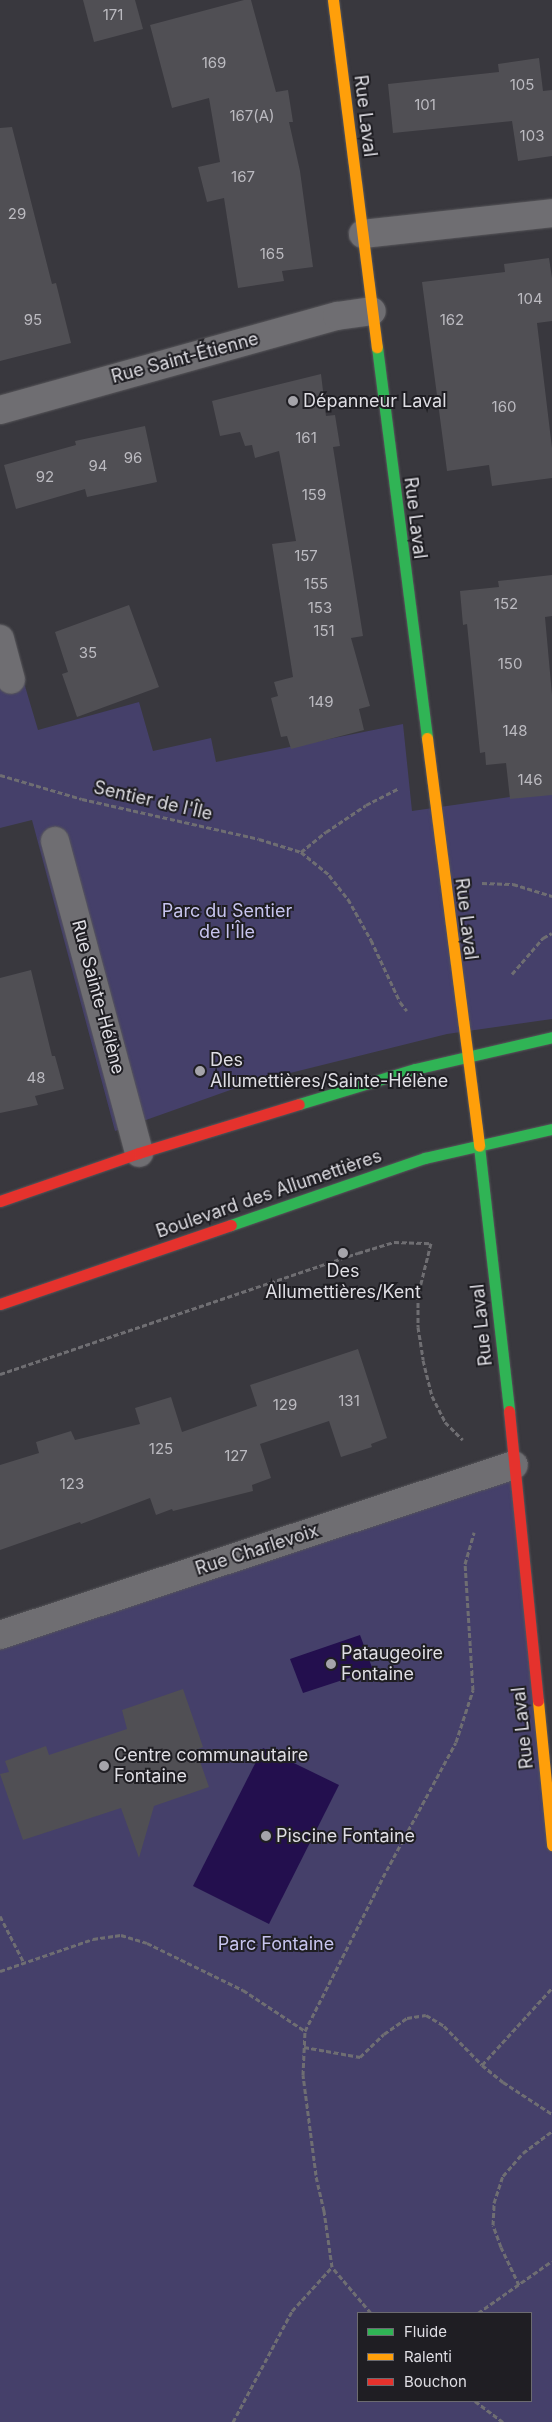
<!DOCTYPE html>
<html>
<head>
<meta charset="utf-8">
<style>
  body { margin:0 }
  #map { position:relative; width:552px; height:2422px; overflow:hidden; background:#39383e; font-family:Inter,sans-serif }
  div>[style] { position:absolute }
  .green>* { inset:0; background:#45406a }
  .water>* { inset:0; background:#230f4e }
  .building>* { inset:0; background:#504f54 }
  .path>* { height:3px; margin-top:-1.5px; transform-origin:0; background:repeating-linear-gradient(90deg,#6f6e72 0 5px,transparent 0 7.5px) }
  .roads { filter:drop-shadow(0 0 1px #57565a) drop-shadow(0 0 1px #57565a) }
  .street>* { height:28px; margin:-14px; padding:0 14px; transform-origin:14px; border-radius:14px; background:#6f6e72 }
  .fast>* { height:11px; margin:-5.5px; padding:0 5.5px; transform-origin:5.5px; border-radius:5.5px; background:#30b455 }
  .slow>* { height:11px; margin:-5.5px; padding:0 5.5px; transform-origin:5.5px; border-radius:5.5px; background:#ff9f0a }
  .jam>* { height:11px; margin:-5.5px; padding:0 5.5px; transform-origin:5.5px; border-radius:5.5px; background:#e5322d }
  .dots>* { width:14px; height:14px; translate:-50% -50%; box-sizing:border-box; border:2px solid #1f1e23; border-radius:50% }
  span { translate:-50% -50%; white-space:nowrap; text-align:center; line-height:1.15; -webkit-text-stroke:4px #1f1e23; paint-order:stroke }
  .number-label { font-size:15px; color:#bbbac0 }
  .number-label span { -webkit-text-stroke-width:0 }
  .street-label { font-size:18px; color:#dfdee4 }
  .poi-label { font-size:18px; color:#dfdee4 }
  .left { translate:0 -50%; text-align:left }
  .park-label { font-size:18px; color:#c7c4ee }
  .legend { position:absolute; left:357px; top:2312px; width:175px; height:90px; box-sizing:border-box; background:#1f1e23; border:1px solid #6c6b70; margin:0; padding:6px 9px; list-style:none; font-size:15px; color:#dfdee4 }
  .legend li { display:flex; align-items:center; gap:10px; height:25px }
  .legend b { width:25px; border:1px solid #6c6b70 }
</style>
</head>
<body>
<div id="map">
  <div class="green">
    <i style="clip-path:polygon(14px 649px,38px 730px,139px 702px,153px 751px,211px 738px,216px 762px,403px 724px,412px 811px,552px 791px,552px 1019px,447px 1034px,250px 1083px,115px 1131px,32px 820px,0 828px,0 654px)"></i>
    <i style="clip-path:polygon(evenodd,514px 1465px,552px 1845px,552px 2422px,0 2422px,0 1635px,514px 1465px,358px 2313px,531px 2313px,531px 2401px,358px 2401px,358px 2313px)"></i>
  </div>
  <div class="water">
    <i style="clip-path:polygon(360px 1635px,373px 1670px,303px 1693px,290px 1659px)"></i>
    <i style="clip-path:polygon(263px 1748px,339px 1785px,269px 1924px,193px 1886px)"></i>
  </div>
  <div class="building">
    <i style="clip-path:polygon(83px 0,135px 0,143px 29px,94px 42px)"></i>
    <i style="clip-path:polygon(244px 0,251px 0,276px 92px,288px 90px,293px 122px,289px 122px,300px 171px,313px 267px,282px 271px,284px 281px,238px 288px,224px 198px,207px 202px,198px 167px,220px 162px,209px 98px,172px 108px,150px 25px)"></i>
    <i style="clip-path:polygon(539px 58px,543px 91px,552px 90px,552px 156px,518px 161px,512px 121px,393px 133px,388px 84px,499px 72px,498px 64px)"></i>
    <i style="clip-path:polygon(12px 127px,52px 284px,56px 283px,71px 343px,0 361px,0 128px)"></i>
    <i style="clip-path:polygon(549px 258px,552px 278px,552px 321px,537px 323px,552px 448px,552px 478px,492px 486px,489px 465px,447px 471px,422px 282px,505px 272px,504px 264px)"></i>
    <i style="clip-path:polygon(321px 374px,326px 416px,335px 415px,340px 446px,333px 447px,363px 636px,351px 638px,370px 706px,359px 709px,364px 730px,291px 749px,287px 736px,281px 737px,271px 698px,278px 696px,274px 682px,293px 677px,272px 544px,296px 541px,279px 451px,255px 458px,252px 445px,245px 446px,240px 432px,220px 436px,212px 401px)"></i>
    <i style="clip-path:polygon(145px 426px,157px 482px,87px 497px,85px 489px,16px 509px,4px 465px,76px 445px,75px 441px)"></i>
    <i style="clip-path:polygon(552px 575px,552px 616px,545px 617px,552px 695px,552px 795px,510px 799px,506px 763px,486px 765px,485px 752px,480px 753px,467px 624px,463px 625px,460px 591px,499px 587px,498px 581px)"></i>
    <i style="clip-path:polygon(129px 605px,159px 687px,77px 717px,62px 674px,68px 672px,55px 632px)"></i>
    <i style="clip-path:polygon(31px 970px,52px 1056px,55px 1056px,64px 1089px,35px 1096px,38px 1105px,0 1113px,0 978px)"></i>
    <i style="clip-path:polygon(358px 1349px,387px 1438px,371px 1444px,372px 1447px,341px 1457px,329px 1421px,260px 1444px,271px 1478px,252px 1485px,253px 1491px,173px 1511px,172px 1509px,156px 1515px,150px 1498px,81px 1524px,80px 1522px,0 1550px,0 1465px,39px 1453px,36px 1442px,71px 1431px,75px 1440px,140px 1424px,135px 1408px,171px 1397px,182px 1432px,257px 1406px,250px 1385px)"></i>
    <i style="clip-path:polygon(183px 1689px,203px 1747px,196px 1750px,209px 1787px,154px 1806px,139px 1858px,121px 1808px,23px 1840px,0 1774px,9px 1772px,5px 1761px,46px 1746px,49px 1755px,127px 1729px,122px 1710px)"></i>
  </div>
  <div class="path">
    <i style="left:0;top:775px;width:85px;rotate:16.3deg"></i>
    <i style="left:82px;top:799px;width:181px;rotate:12.7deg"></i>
    <i style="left:259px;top:839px;width:44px;rotate:17.2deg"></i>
    <i style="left:301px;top:852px;width:36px;rotate:39deg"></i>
    <i style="left:329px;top:875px;width:31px;rotate:52deg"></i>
    <i style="left:348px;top:899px;width:47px;rotate:60.7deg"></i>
    <i style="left:371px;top:940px;width:68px;rotate:64.9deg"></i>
    <i style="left:400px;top:1002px;width:11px;rotate:52deg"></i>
    <i style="left:301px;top:852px;width:32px;rotate:-39deg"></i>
    <i style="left:326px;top:832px;width:48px;rotate:-34deg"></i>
    <i style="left:366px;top:805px;width:36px;rotate:-27deg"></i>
    <i style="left:482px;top:883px;width:31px;rotate:2deg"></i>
    <i style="left:513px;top:884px;width:41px;rotate:17.1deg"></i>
    <i style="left:512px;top:974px;width:48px;rotate:-49.3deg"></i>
    <i style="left:543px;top:938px;width:10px;rotate:-29deg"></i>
    <i style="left:0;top:1374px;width:378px;rotate:-18.7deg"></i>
    <i style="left:358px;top:1253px;width:38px;rotate:-17deg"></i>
    <i style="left:394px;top:1242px;width:37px;rotate:2deg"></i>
    <i style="left:431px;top:1243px;width:54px;rotate:104deg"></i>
    <i style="left:418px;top:1295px;width:32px;rotate:90deg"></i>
    <i style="left:418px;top:1327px;width:33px;rotate:81deg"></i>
    <i style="left:423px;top:1360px;width:37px;rotate:76deg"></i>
    <i style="left:432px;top:1396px;width:29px;rotate:63deg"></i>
    <i style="left:445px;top:1422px;width:25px;rotate:45deg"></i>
    <i style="left:0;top:1916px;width:53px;rotate:62.9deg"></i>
    <i style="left:0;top:1971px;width:98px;rotate:-19deg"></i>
    <i style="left:93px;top:1939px;width:28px;rotate:-8deg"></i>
    <i style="left:121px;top:1935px;width:27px;rotate:17deg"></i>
    <i style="left:147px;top:1943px;width:107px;rotate:26.1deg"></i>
    <i style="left:243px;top:1990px;width:74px;rotate:33.5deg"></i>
    <i style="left:304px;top:2047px;width:57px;rotate:10.1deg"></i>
    <i style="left:360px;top:2057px;width:33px;rotate:-44deg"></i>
    <i style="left:384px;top:2034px;width:28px;rotate:-35deg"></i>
    <i style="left:407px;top:2018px;width:19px;rotate:-9deg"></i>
    <i style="left:426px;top:2015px;width:21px;rotate:31deg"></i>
    <i style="left:444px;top:2026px;width:54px;rotate:45.7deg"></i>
    <i style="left:482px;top:2065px;width:104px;rotate:-47.7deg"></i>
    <i style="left:482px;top:2065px;width:27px;rotate:39deg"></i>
    <i style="left:503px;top:2082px;width:59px;rotate:33.1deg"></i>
    <i style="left:519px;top:2285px;width:42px;rotate:-115.3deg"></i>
    <i style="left:501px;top:2247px;width:23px;rotate:-110deg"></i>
    <i style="left:493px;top:2225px;width:22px;rotate:-87deg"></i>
    <i style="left:494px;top:2203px;width:28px;rotate:-72deg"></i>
    <i style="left:503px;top:2176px;width:30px;rotate:-49deg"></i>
    <i style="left:523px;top:2153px;width:36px;rotate:-37deg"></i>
    <i style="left:371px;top:2313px;width:60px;rotate:-130.3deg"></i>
    <i style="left:332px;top:2267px;width:57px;rotate:-98.1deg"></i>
    <i style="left:324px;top:2211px;width:37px;rotate:-103deg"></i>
    <i style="left:316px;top:2175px;width:101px;rotate:-97.4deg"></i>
    <i style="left:303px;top:2075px;width:44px;rotate:-87.4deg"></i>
    <i style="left:305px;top:2031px;width:173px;rotate:-63.1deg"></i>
    <i style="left:383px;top:1877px;width:153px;rotate:-61.6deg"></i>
    <i style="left:456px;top:1742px;width:55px;rotate:-71.9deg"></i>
    <i style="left:473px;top:1690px;width:126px;rotate:-93.6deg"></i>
    <i style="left:465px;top:1564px;width:33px;rotate:-74deg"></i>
    <i style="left:478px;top:2313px;width:90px;rotate:-35.1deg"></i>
    <i style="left:475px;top:2401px;width:35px;rotate:37deg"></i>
    <i style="left:233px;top:2422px;width:126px;rotate:-62deg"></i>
    <i style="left:292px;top:2311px;width:59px;rotate:-47.7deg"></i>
  </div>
  <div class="roads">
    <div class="street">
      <i style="left:363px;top:234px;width:190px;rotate:-6.3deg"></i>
      <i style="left:0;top:410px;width:350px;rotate:-15.6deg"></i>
      <i style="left:337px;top:316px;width:35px;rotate:-8deg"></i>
      <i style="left:0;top:639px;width:42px;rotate:75deg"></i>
      <i style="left:55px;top:841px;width:323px;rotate:74.9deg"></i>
      <i style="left:0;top:1635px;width:541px;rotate:-18.3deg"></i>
    </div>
    <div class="fast">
      <i style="left:377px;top:347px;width:394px;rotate:82.7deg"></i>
      <i style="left:299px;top:1104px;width:121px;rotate:-16.8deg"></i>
      <i style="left:415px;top:1069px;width:141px;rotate:-13.1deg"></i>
      <i style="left:479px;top:1146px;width:267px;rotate:83.5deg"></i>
      <i style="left:231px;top:1225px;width:205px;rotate:-19.1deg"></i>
      <i style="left:425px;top:1158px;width:130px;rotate:-12.9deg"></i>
    </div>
    <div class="slow">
      <i style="left:333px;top:0;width:350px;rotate:82.8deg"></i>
      <i style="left:427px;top:738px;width:411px;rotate:82.7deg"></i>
      <i style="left:538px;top:1701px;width:145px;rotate:84.4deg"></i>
    </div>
    <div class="jam">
      <i style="left:0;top:1201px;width:147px;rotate:-19.1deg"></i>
      <i style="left:139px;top:1153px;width:167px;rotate:-17deg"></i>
      <i style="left:0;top:1304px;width:244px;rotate:-18.9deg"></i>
      <i style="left:509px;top:1411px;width:291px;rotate:84.3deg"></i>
    </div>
  </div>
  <div class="dots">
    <i style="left:293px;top:401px;background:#a5a4aa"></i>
    <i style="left:200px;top:1071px;background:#a5a4aa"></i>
    <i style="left:343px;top:1253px;background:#a5a4aa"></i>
    <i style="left:331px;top:1664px;background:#a5a4aa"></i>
    <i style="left:104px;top:1766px;background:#a5a4aa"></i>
    <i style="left:266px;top:1836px;background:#a5a4aa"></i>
  </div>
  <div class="number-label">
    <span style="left:113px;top:15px">171</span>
    <span style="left:214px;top:63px">169</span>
    <span style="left:522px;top:85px">105</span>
    <span style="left:425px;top:105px">101</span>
    <span style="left:252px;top:116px">167(A)</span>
    <span style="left:532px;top:136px">103</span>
    <span style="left:243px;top:177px">167</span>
    <span style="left:17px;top:214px">29</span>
    <span style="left:272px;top:254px">165</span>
    <span style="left:530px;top:299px">104</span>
    <span style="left:33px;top:320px">95</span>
    <span style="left:452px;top:320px">162</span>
    <span style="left:504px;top:407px">160</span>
    <span style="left:306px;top:438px">161</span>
    <span style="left:133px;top:458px">96</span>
    <span style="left:98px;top:466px">94</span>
    <span style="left:45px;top:477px">92</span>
    <span style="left:314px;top:495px">159</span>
    <span style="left:306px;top:556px">157</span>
    <span style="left:316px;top:584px">155</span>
    <span style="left:506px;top:604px">152</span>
    <span style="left:320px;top:608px">153</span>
    <span style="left:324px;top:631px">151</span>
    <span style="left:88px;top:653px">35</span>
    <span style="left:510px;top:664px">150</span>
    <span style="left:321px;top:702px">149</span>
    <span style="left:515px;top:731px">148</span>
    <span style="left:530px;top:780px">146</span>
    <span style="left:36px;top:1078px">48</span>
    <span style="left:349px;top:1401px">131</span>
    <span style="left:285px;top:1405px">129</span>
    <span style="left:161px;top:1449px">125</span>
    <span style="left:236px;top:1456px">127</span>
    <span style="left:72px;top:1484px">123</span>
  </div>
  <div class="street-label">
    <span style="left:365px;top:116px;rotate:83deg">Rue Laval</span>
    <span style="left:185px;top:358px;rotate:-15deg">Rue Saint-Étienne</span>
    <span style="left:415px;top:518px;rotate:83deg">Rue Laval</span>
    <span style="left:153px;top:801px;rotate:13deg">Sentier de l'Île</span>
    <span style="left:466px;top:919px;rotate:83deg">Rue Laval</span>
    <span style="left:98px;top:997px;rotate:75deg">Rue Sainte-Hélène</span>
    <span style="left:269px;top:1194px;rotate:-19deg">Boulevard des Allumettières</span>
    <span style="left:482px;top:1325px;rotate:-96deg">Rue Laval</span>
    <span style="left:257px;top:1550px;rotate:-18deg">Rue Charlevoix</span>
    <span style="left:523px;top:1728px;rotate:-96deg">Rue Laval</span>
  </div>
  <div class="poi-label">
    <span class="left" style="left:303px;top:401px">Dépanneur Laval</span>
    <span class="left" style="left:210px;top:1071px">Des<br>Allumettières/Sainte-Hélène</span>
    <span style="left:343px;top:1282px">Des<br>Allumettières/Kent</span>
    <span class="left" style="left:341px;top:1664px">Pataugeoire<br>Fontaine</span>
    <span class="left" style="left:114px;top:1766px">Centre communautaire<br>Fontaine</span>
    <span class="left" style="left:276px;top:1836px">Piscine Fontaine</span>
  </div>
  <div class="park-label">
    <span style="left:227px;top:922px">Parc du Sentier<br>de l'Île</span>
    <span style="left:276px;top:1944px">Parc Fontaine</span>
  </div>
  <ul class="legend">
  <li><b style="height:6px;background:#30b455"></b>Fluide</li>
  <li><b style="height:6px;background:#ff9f0a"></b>Ralenti</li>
  <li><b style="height:6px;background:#e5322d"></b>Bouchon</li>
  </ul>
</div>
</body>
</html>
